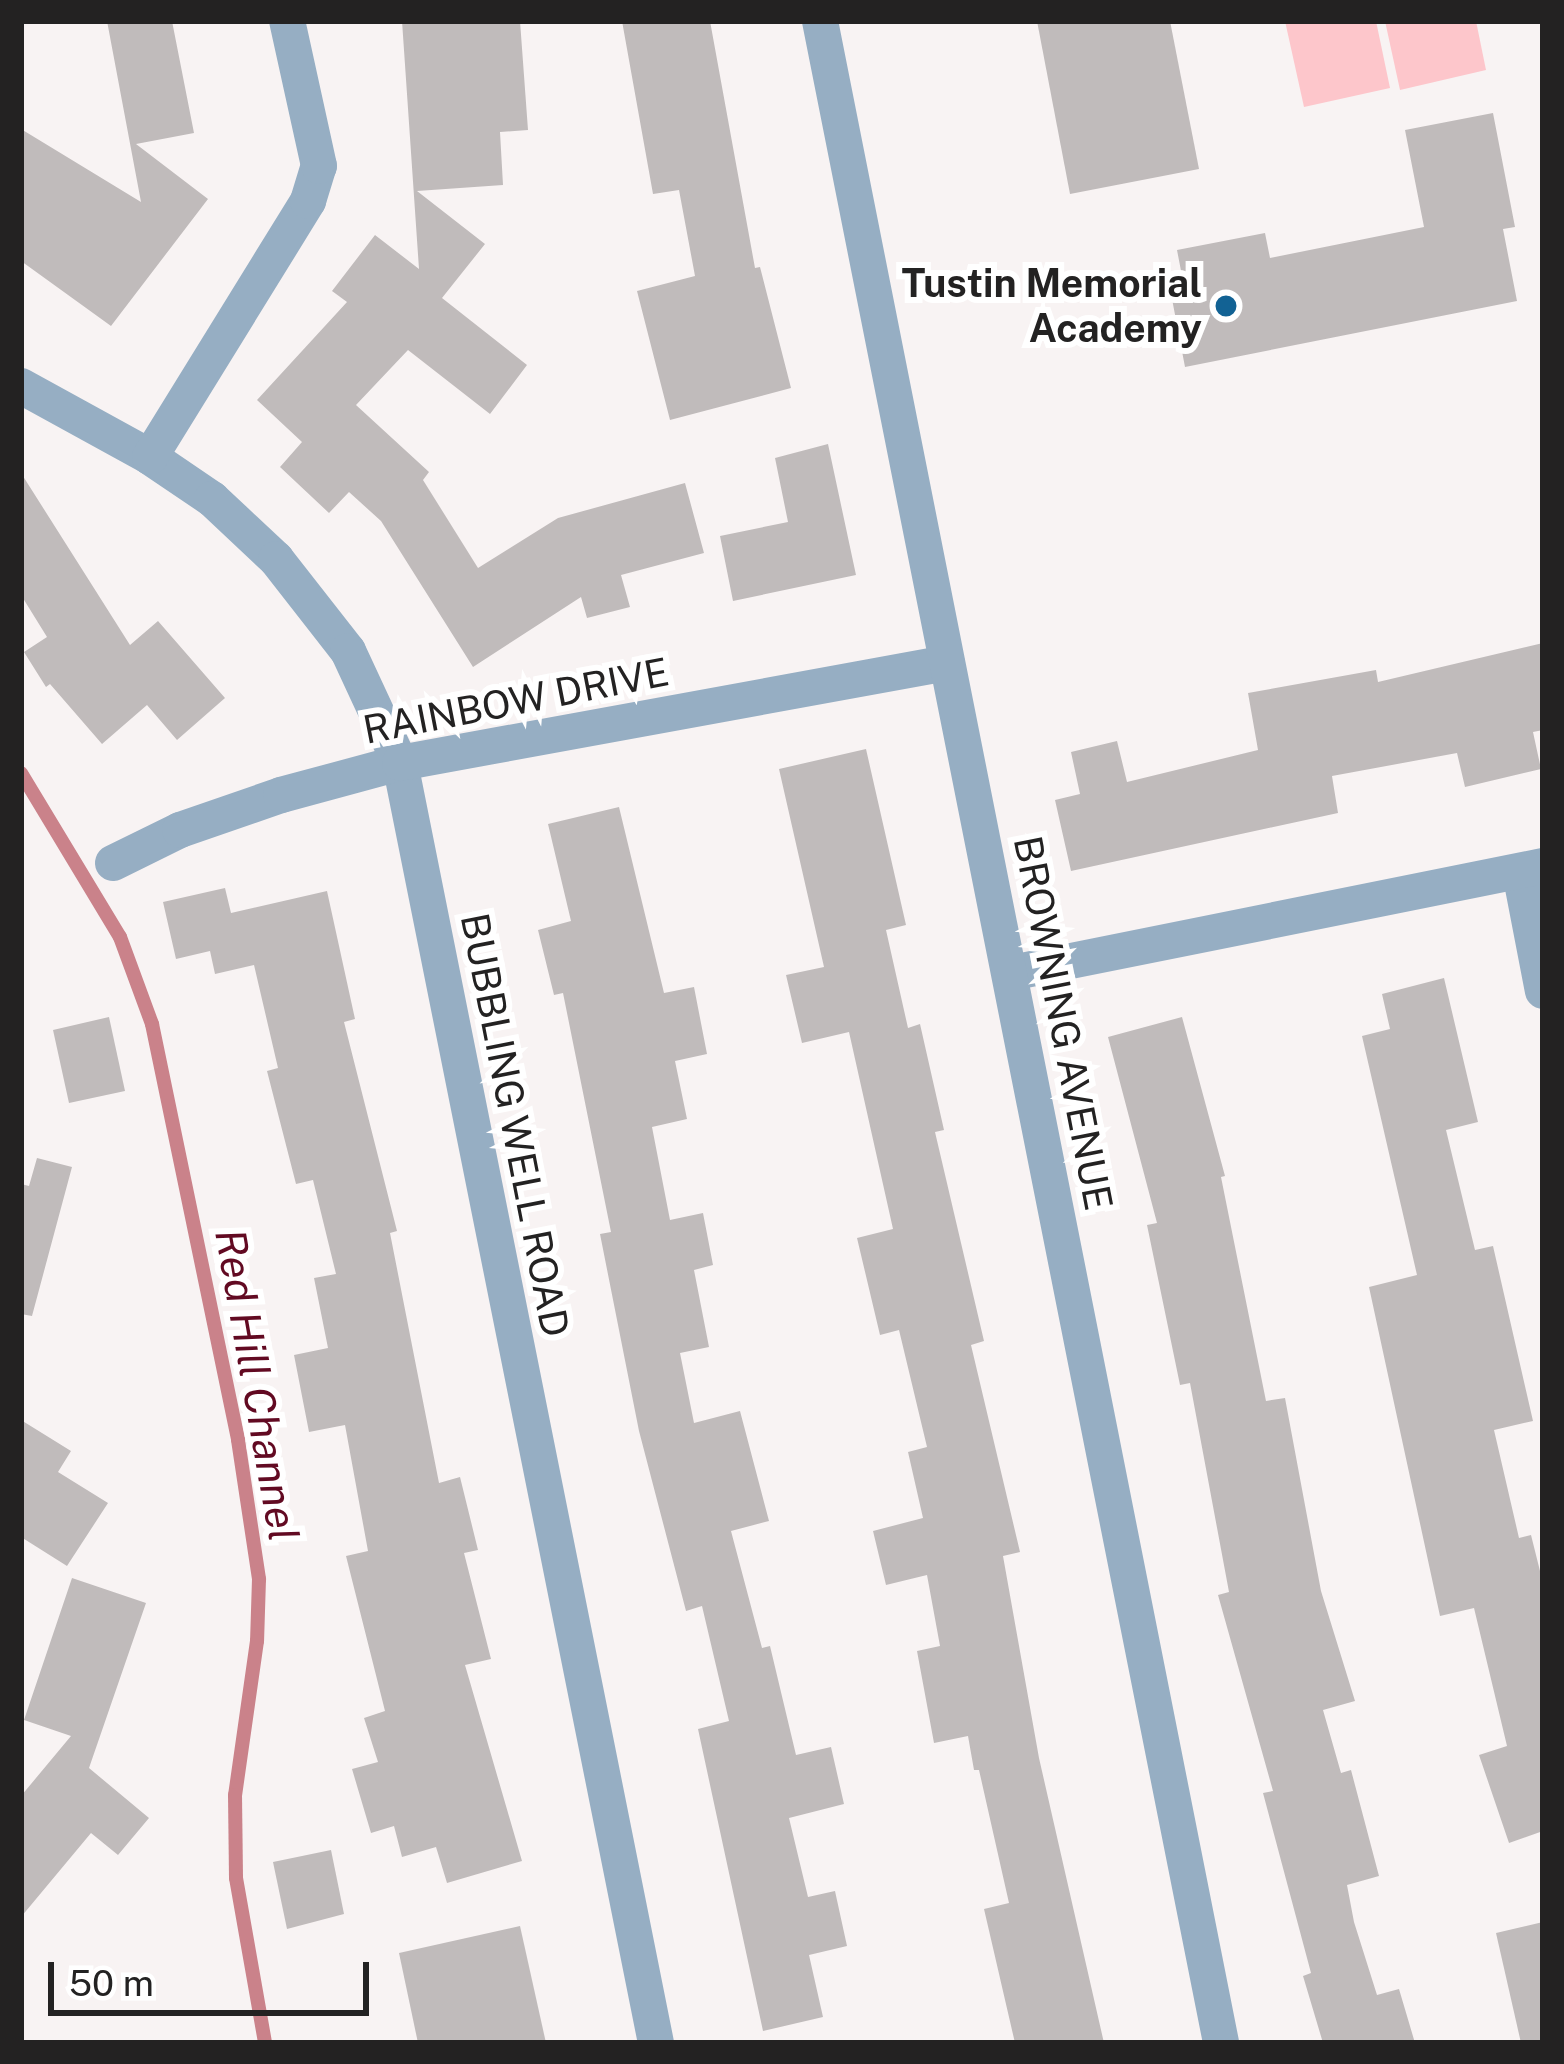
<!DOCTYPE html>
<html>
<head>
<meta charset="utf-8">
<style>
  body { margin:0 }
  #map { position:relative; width:1564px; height:2064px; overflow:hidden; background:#f8f3f3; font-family:"Public Sans",sans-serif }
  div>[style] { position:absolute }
  .green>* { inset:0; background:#fdc6cb }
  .stream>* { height:14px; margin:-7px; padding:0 7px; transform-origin:7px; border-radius:7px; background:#ca828a }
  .building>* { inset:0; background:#c0bbbb }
  .minor>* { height:36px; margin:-18px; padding:0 18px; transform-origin:18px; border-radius:18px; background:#96aec3 }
  .tertiary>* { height:36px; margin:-18px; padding:0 18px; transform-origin:18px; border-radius:18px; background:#96aec3 }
  .dots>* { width:33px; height:33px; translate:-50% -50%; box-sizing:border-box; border:6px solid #fff; border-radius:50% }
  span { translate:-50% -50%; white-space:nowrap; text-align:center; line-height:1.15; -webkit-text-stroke:12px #fff; paint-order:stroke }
  .poi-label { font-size:39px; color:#232222; font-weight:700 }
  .right { translate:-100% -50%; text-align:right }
  .street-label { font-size:39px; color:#232222 }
  .water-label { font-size:42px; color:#620a22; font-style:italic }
  .frame { position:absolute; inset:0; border:24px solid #232222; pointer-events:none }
  .scale { position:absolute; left:48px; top:1962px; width:321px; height:54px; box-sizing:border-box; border:6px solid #232222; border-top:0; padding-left:15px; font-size:36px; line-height:42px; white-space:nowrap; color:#232222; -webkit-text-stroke:9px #fff; paint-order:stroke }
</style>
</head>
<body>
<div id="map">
  <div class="green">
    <i style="clip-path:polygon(1285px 21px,1376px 21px,1390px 88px,1304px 107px)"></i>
    <i style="clip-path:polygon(1385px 21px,1476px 21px,1486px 70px,1400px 90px)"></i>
  </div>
  <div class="stream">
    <i style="left:21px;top:773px;width:192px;rotate:58.9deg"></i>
    <i style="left:120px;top:937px;width:93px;rotate:69.8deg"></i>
    <i style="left:152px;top:1024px;width:425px;rotate:78.3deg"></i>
    <i style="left:238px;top:1440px;width:141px;rotate:81.4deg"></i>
    <i style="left:259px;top:1579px;width:62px;rotate:91.8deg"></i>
    <i style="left:257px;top:1641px;width:156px;rotate:98.1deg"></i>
    <i style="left:235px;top:1795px;width:83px;rotate:89.3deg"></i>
    <i style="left:236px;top:1878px;width:168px;rotate:80deg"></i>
  </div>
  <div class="building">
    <i style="clip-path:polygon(107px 21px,172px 21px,194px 133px,136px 144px,208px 199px,111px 326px,21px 261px,21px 129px,141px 202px)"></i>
    <i style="clip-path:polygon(402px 21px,520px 21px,528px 130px,500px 132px,503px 185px,417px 191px,485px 244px,442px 298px,527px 365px,490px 414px,408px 350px,356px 405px,429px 472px,423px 480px,478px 568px,558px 518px,685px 483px,704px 553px,621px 575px,630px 607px,587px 618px,581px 597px,473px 667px,381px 521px,349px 492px,329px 513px,280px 467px,302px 442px,257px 400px,347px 302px,332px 291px,375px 235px,419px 269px)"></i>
    <i style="clip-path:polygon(622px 21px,710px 21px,755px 268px,760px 267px,791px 388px,670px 420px,637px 291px,695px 276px,679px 190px,653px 194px)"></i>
    <i style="clip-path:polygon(1037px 21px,1170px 21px,1199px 169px,1070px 194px)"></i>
    <i style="clip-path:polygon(1493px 113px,1515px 227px,1503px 229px,1517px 301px,1185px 367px,1168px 278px,1182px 276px,1177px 250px,1265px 233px,1270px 258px,1424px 227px,1405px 130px)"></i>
    <i style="clip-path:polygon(828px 444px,856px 575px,733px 601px,720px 536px,788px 522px,775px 458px)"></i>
    <i style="clip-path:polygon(21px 473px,130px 645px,158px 621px,225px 698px,177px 740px,147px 705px,102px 744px,50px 684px,46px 687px,24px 652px,47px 637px,21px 595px)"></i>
    <i style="clip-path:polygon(1543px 643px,1543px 730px,1533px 732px,1541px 769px,1465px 787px,1457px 753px,1332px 776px,1338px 813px,1071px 871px,1055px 800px,1080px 794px,1071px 752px,1117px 741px,1127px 782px,1258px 750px,1248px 693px,1376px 670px,1378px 682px)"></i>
    <i style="clip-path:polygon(866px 749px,906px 925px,886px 930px,908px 1028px,920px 1024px,944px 1130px,935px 1132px,984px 1341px,971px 1345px,1020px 1552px,1003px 1556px,1039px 1758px,1104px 2043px,1015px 2043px,984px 1909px,1009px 1903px,979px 1770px,974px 1770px,968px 1736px,934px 1743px,917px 1651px,940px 1646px,927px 1575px,886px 1585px,873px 1531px,923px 1518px,908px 1452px,927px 1447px,899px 1330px,880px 1335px,857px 1238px,893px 1229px,849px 1032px,802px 1043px,786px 975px,824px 967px,779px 769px)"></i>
    <i style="clip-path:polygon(619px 807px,664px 993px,694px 987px,707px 1054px,675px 1061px,687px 1119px,652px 1127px,670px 1220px,703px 1213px,713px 1265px,694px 1270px,709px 1347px,680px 1353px,694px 1423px,740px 1411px,769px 1521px,731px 1531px,762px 1648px,770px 1646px,796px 1755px,831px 1747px,844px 1804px,789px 1818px,808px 1897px,835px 1891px,847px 1946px,809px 1955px,823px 2017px,763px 2031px,698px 1729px,729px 1721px,702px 1606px,686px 1611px,639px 1431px,600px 1234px,611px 1232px,563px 993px,554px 995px,538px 930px,571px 921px,548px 824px)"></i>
    <i style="clip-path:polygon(225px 888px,231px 913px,327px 891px,355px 1019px,344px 1022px,397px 1231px,390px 1233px,439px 1483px,460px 1477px,478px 1550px,464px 1553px,491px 1659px,465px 1665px,522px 1861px,447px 1883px,436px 1847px,402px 1857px,394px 1826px,371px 1833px,352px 1769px,378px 1762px,364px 1718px,385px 1711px,346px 1556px,368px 1551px,345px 1425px,309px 1432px,294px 1355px,328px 1348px,314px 1278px,336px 1274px,313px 1180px,296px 1184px,267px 1071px,278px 1068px,254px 965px,215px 974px,210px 951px,176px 959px,163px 902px)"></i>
    <i style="clip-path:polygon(1444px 978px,1478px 1122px,1446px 1130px,1475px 1250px,1493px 1246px,1533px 1421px,1494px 1430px,1519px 1538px,1531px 1535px,1543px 1583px,1543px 1831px,1509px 1843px,1479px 1755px,1507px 1746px,1474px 1608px,1440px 1616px,1369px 1287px,1417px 1275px,1362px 1036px,1390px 1029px,1382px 994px)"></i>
    <i style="clip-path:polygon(109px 1017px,125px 1091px,69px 1103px,53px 1030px)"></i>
    <i style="clip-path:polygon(1182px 1017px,1225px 1176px,1221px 1177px,1266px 1401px,1285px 1398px,1321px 1591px,1355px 1701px,1323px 1710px,1341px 1773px,1351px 1770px,1379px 1876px,1347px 1885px,1354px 1922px,1377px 1995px,1399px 1989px,1415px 2043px,1323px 2043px,1303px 1976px,1311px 1973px,1263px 1793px,1273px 1791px,1218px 1595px,1229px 1592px,1190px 1383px,1180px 1385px,1147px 1225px,1157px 1223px,1108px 1037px)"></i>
    <i style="clip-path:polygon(37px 1158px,72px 1167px,32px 1316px,21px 1314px,21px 1184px,29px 1186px)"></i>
    <i style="clip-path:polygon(21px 1420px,71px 1451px,58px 1472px,108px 1503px,67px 1566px,21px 1537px)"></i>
    <i style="clip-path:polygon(72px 1578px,146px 1603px,89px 1768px,149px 1818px,118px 1855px,91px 1833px,21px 1917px,21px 1796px,71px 1736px,24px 1720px)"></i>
    <i style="clip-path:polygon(331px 1850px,344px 1914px,287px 1929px,273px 1862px)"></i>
    <i style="clip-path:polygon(1543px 1922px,1543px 2043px,1521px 2043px,1496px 1933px)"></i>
    <i style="clip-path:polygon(520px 1926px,546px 2043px,418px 2043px,399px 1953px)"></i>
  </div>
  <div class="minor">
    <i style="left:21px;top:386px;width:147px;rotate:28.8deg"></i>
    <i style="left:150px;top:457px;width:75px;rotate:34.1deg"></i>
    <i style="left:212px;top:499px;width:88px;rotate:43.2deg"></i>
    <i style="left:276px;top:559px;width:117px;rotate:52deg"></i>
    <i style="left:348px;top:651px;width:123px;rotate:65.1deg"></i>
    <i style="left:400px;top:763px;width:1305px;rotate:78.69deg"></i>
    <i style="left:150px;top:457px;width:301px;rotate:-58.3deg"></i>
    <i style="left:308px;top:201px;width:37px;rotate:-73deg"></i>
    <i style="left:319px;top:166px;width:148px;rotate:-102.4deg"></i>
    <i style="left:113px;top:863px;width:75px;rotate:-26.2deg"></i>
    <i style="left:180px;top:830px;width:107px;rotate:-19.1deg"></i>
    <i style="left:281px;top:795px;width:123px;rotate:-15.1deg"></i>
    <i style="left:400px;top:763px;width:556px;rotate:-10.36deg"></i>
    <i style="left:1520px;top:872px;width:121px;rotate:79.1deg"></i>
    <i style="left:1011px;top:973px;width:543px;rotate:-11.37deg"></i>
  </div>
  <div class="tertiary">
    <i style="left:820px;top:21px;width:2061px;rotate:78.78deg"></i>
  </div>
  <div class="dots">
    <i style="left:1226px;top:306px;background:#126294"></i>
  </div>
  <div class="poi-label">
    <span class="right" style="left:1202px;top:306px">Tustin Memorial<br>Academy</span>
  </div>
  <div class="street-label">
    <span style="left:516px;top:701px;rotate:-11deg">RAINBOW DRIVE</span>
    <span style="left:1063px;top:1023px;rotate:79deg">BROWNING AVENUE</span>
    <span style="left:515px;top:1125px;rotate:79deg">BUBBLING WELL ROAD</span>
  </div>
  <div class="water-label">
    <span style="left:257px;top:1385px;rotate:80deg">Red Hill Channel</span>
  </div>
  <div class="frame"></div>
  <div class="scale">50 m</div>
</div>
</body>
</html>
